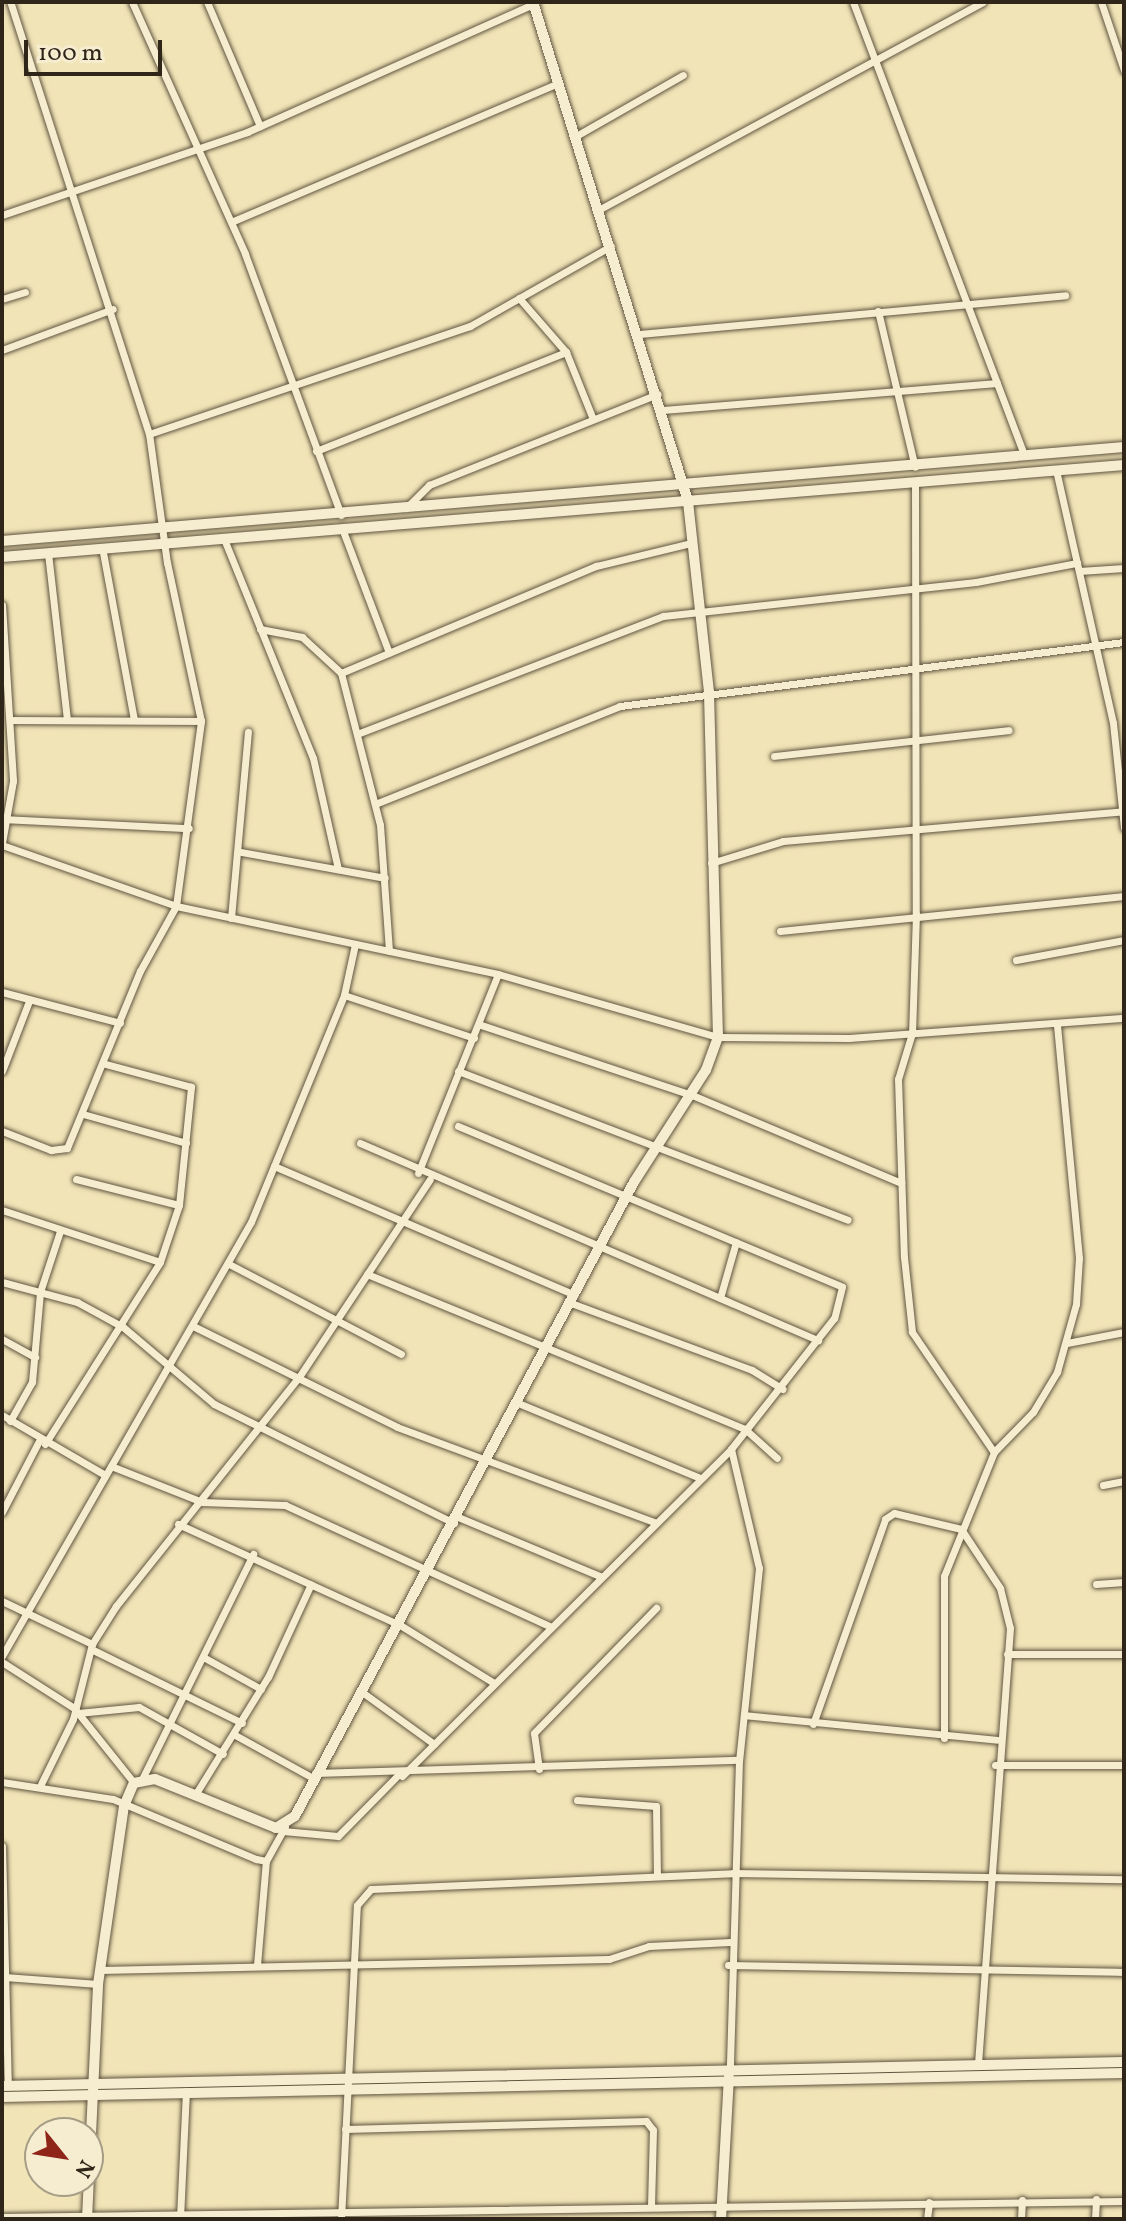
<!DOCTYPE html>
<html>
<head>
<meta charset="utf-8">
<style>
  body { margin:0 }
  #map { position:relative; width:1126px; height:2221px; overflow:hidden; background:#f1e4b7; font-family:Vollkorn,serif }
  div>[style] { position:absolute }
  .roads { filter:drop-shadow(0 0 2px #605540) drop-shadow(0 0 2px #605540) }
  .street>* { height:7px; margin:-3.5px; padding:0 3.5px; transform-origin:3.5px; border-radius:3.5px; background:#f6edd0 }
  .secondary>* { height:10px; margin:-5px; padding:0 5px; transform-origin:5px; border-radius:5px; background:#f6edd0 }
  span { translate:-50% -50%; white-space:nowrap; text-align:center; line-height:1.15; -webkit-text-stroke:6px #f6edd0; paint-order:stroke }
  .frame { position:absolute; inset:0; border:4px solid #2f2518; pointer-events:none }
  .north { position:absolute; left:24px; top:2117px; width:80px; height:80px; box-sizing:border-box; background:#f6edd0; border:2px solid #a69d86; border-radius:50%; rotate:120deg; font-size:22px; font-weight:700; line-height:32px; text-align:center; color:#2f2518 }
  .north::after { content:''; display:block; margin:auto; width:28px; height:36px; background:#8f2418; clip-path:polygon(50% 0,100% 100%,50% 72%,0 100%) }
  .scale { position:absolute; left:24px; top:40px; width:138px; height:36px; box-sizing:border-box; border:4px solid #2f2518; border-top:0; padding-left:10px; font-size:24px; line-height:28px; white-space:nowrap; color:#2f2518; -webkit-text-stroke:6px #f6edd0; paint-order:stroke }
</style>
</head>
<body>
<div id="map">
  <div class="roads">
    <div class="street">
      <i style="left:132px;top:2px;width:276px;rotate:65.8deg"></i>
      <i style="left:245px;top:254px;width:278px;rotate:69.8deg"></i>
      <i style="left:207px;top:2px;width:135px;rotate:66.9deg"></i>
      <i style="left:853px;top:2px;width:485px;rotate:69.3deg"></i>
      <i style="left:1101px;top:2px;width:72px;rotate:71.3deg"></i>
      <i style="left:576px;top:136px;width:123px;rotate:-29.7deg"></i>
      <i style="left:600px;top:209px;width:435px;rotate:-28.4deg"></i>
      <i style="left:2px;top:215px;width:259px;rotate:-18.7deg"></i>
      <i style="left:247px;top:132px;width:316px;rotate:-24.1deg"></i>
      <i style="left:231px;top:222px;width:356px;rotate:-23deg"></i>
      <i style="left:519px;top:298px;width:72px;rotate:49deg"></i>
      <i style="left:566px;top:352px;width:72px;rotate:68.1deg"></i>
      <i style="left:2px;top:299px;width:24px;rotate:-17deg"></i>
      <i style="left:878px;top:311px;width:160px;rotate:76.7deg"></i>
      <i style="left:640px;top:334px;width:427px;rotate:-5.2deg"></i>
      <i style="left:2px;top:350px;width:118px;rotate:-20.3deg"></i>
      <i style="left:663px;top:410px;width:335px;rotate:-4.6deg"></i>
      <i style="left:149px;top:434px;width:339px;rotate:-18.6deg"></i>
      <i style="left:470px;top:326px;width:162px;rotate:-29.6deg"></i>
      <i style="left:316px;top:451px;width:269px;rotate:-21.6deg"></i>
      <i style="left:1056px;top:470px;width:259px;rotate:77.3deg"></i>
      <i style="left:1113px;top:723px;width:105px;rotate:84deg"></i>
      <i style="left:915px;top:483px;width:431px;rotate:89.9deg"></i>
      <i style="left:916px;top:914px;width:119px;rotate:91.9deg"></i>
      <i style="left:912px;top:1033px;width:48px;rotate:106.9deg"></i>
      <i style="left:898px;top:1079px;width:178px;rotate:88.1deg"></i>
      <i style="left:904px;top:1257px;width:75px;rotate:83.9deg"></i>
      <i style="left:912px;top:1332px;width:145px;rotate:55.7deg"></i>
      <i style="left:406px;top:508px;width:33px;rotate:-45deg"></i>
      <i style="left:429px;top:485px;width:246px;rotate:-21.7deg"></i>
      <i style="left:343px;top:531px;width:130px;rotate:69.3deg"></i>
      <i style="left:224px;top:539px;width:236px;rotate:67.9deg"></i>
      <i style="left:313px;top:758px;width:114px;rotate:77.3deg"></i>
      <i style="left:102px;top:547px;width:176px;rotate:79.5deg"></i>
      <i style="left:48px;top:553px;width:168px;rotate:83.5deg"></i>
      <i style="left:1079px;top:571px;width:45px;rotate:-3.8deg"></i>
      <i style="left:2px;top:605px;width:176px;rotate:86.4deg"></i>
      <i style="left:13px;top:781px;width:63px;rotate:100.1deg"></i>
      <i style="left:260px;top:629px;width:43px;rotate:10.8deg"></i>
      <i style="left:302px;top:637px;width:53px;rotate:42.7deg"></i>
      <i style="left:341px;top:673px;width:157px;rotate:75.6deg"></i>
      <i style="left:380px;top:825px;width:126px;rotate:85.9deg"></i>
      <i style="left:341px;top:673px;width:277px;rotate:-22.8deg"></i>
      <i style="left:596px;top:566px;width:98px;rotate:-13.6deg"></i>
      <i style="left:12px;top:720px;width:189px;rotate:0.3deg"></i>
      <i style="left:357px;top:734px;width:328px;rotate:-21.1deg"></i>
      <i style="left:663px;top:616px;width:315px;rotate:-6.2deg"></i>
      <i style="left:976px;top:582px;width:103px;rotate:-10.7deg"></i>
      <i style="left:774px;top:756px;width:236px;rotate:-6.3deg"></i>
      <i style="left:375px;top:804px;width:264px;rotate:-21.8deg"></i>
      <i style="left:620px;top:706px;width:508px;rotate:-7.24deg"></i>
      <i style="left:2px;top:819px;width:187px;rotate:2.8deg"></i>
      <i style="left:2px;top:845px;width:184px;rotate:19.3deg"></i>
      <i style="left:176px;top:906px;width:329px;rotate:11.9deg"></i>
      <i style="left:498px;top:974px;width:229px;rotate:16deg"></i>
      <i style="left:718px;top:1037px;width:131px;rotate:0.4deg"></i>
      <i style="left:849px;top:1038px;width:276px;rotate:-4.2deg"></i>
      <i style="left:241px;top:852px;width:146px;rotate:10.2deg"></i>
      <i style="left:711px;top:863px;width:75px;rotate:-17deg"></i>
      <i style="left:783px;top:841px;width:342px;rotate:-5deg"></i>
      <i style="left:231px;top:918px;width:187px;rotate:-84.8deg"></i>
      <i style="left:780px;top:931px;width:346px;rotate:-5.8deg"></i>
      <i style="left:1016px;top:960px;width:110px;rotate:-10.5deg"></i>
      <i style="left:2px;top:992px;width:122px;rotate:14.7deg"></i>
      <i style="left:344px;top:995px;width:137px;rotate:18.3deg"></i>
      <i style="left:481px;top:1025px;width:222px;rotate:18.4deg"></i>
      <i style="left:692px;top:1095px;width:227px;rotate:22.8deg"></i>
      <i style="left:2px;top:1071px;width:75px;rotate:-68.9deg"></i>
      <i style="left:458px;top:1071px;width:417px;rotate:20.9deg"></i>
      <i style="left:83px;top:1114px;width:107px;rotate:15.7deg"></i>
      <i style="left:458px;top:1126px;width:416px;rotate:22.7deg"></i>
      <i style="left:842px;top:1287px;width:32px;rotate:104deg"></i>
      <i style="left:834px;top:1318px;width:167px;rotate:128.2deg"></i>
      <i style="left:731px;top:1449px;width:122px;rotate:76.8deg"></i>
      <i style="left:759px;top:1568px;width:193px;rotate:95.9deg"></i>
      <i style="left:739px;top:1760px;width:311px;rotate:91.7deg"></i>
      <i style="left:2px;top:1131px;width:53px;rotate:21.2deg"></i>
      <i style="left:51px;top:1150px;width:16px;rotate:-7deg"></i>
      <i style="left:67px;top:1148px;width:191px;rotate:-67.6deg"></i>
      <i style="left:140px;top:971px;width:74px;rotate:-61deg"></i>
      <i style="left:176px;top:906px;width:187px;rotate:-82.3deg"></i>
      <i style="left:201px;top:721px;width:162px;rotate:-102.1deg"></i>
      <i style="left:167px;top:563px;width:130px;rotate:-97.9deg"></i>
      <i style="left:149px;top:434px;width:454px;rotate:-107.8deg"></i>
      <i style="left:360px;top:1143px;width:499px;rotate:23.3deg"></i>
      <i style="left:274px;top:1166px;width:327px;rotate:23.2deg"></i>
      <i style="left:418px;top:1173px;width:214px;rotate:-68.1deg"></i>
      <i style="left:76px;top:1179px;width:106px;rotate:14.2deg"></i>
      <i style="left:2px;top:1210px;width:166px;rotate:18.2deg"></i>
      <i style="left:229px;top:1264px;width:194px;rotate:27.6deg"></i>
      <i style="left:367px;top:1274px;width:409px;rotate:22.3deg"></i>
      <i style="left:745px;top:1429px;width:43px;rotate:42.2deg"></i>
      <i style="left:2px;top:1282px;width:78px;rotate:14.9deg"></i>
      <i style="left:77px;top:1302px;width:52px;rotate:28.5deg"></i>
      <i style="left:123px;top:1327px;width:119px;rotate:40.2deg"></i>
      <i style="left:214px;top:1404px;width:268px;rotate:26.4deg"></i>
      <i style="left:720px;top:1298px;width:58px;rotate:-74.1deg"></i>
      <i style="left:571px;top:1303px;width:193px;rotate:20.3deg"></i>
      <i style="left:752px;top:1370px;width:36px;rotate:32deg"></i>
      <i style="left:195px;top:1327px;width:225px;rotate:26.3deg"></i>
      <i style="left:397px;top:1427px;width:274px;rotate:20.3deg"></i>
      <i style="left:2px;top:1339px;width:38px;rotate:29deg"></i>
      <i style="left:1067px;top:1343px;width:58px;rotate:-10.9deg"></i>
      <i style="left:518px;top:1403px;width:197px;rotate:22.4deg"></i>
      <i style="left:2px;top:1415px;width:119px;rotate:30.2deg"></i>
      <i style="left:10px;top:1421px;width:45px;rotate:-60.6deg"></i>
      <i style="left:32px;top:1382px;width:90px;rotate:-84.9deg"></i>
      <i style="left:40px;top:1292px;width:64px;rotate:-71.8deg"></i>
      <i style="left:45px;top:1444px;width:215px;rotate:-57.7deg"></i>
      <i style="left:160px;top:1262px;width:60px;rotate:-71.6deg"></i>
      <i style="left:179px;top:1205px;width:119px;rotate:-84.2deg"></i>
      <i style="left:191px;top:1087px;width:88px;rotate:-164.9deg"></i>
      <i style="left:111px;top:1466px;width:98px;rotate:21.6deg"></i>
      <i style="left:202px;top:1502px;width:83px;rotate:2.1deg"></i>
      <i style="left:285px;top:1505px;width:293px;rotate:24.6deg"></i>
      <i style="left:1103px;top:1485px;width:21px;rotate:-11deg"></i>
      <i style="left:2px;top:1512px;width:80px;rotate:-62.5deg"></i>
      <i style="left:458px;top:1517px;width:154px;rotate:22.6deg"></i>
      <i style="left:178px;top:1524px;width:244px;rotate:24.5deg"></i>
      <i style="left:400px;top:1625px;width:110px;rotate:31.7deg"></i>
      <i style="left:1096px;top:1584px;width:28px;rotate:-4deg"></i>
      <i style="left:2px;top:1601px;width:100px;rotate:25.5deg"></i>
      <i style="left:91px;top:1649px;width:168px;rotate:26.1deg"></i>
      <i style="left:1007px;top:1654px;width:117px"></i>
      <i style="left:2px;top:1656px;width:500px;rotate:-60.16deg"></i>
      <i style="left:251px;top:1222px;width:245px;rotate:-67.7deg"></i>
      <i style="left:344px;top:995px;width:52px;rotate:-77.8deg"></i>
      <i style="left:205px;top:1658px;width:64px;rotate:29deg"></i>
      <i style="left:2px;top:1662px;width:85px;rotate:32.6deg"></i>
      <i style="left:74px;top:1708px;width:96px;rotate:51.3deg"></i>
      <i style="left:362px;top:1692px;width:89px;rotate:35.8deg"></i>
      <i style="left:78px;top:1713px;width:61px;rotate:-5.6deg"></i>
      <i style="left:139px;top:1707px;width:96px;rotate:29.2deg"></i>
      <i style="left:744px;top:1715px;width:254px;rotate:5.6deg"></i>
      <i style="left:813px;top:1724px;width:217px;rotate:-70.6deg"></i>
      <i style="left:885px;top:1519px;width:11px;rotate:-34deg"></i>
      <i style="left:894px;top:1513px;width:69px;rotate:13.4deg"></i>
      <i style="left:961px;top:1529px;width:71px;rotate:56.5deg"></i>
      <i style="left:1000px;top:1588px;width:41px;rotate:76deg"></i>
      <i style="left:1010px;top:1628px;width:439px;rotate:94.2deg"></i>
      <i style="left:235px;top:1735px;width:87px;rotate:28.9deg"></i>
      <i style="left:944px;top:1738px;width:162px;rotate:-90deg"></i>
      <i style="left:944px;top:1576px;width:134px;rotate:-68deg"></i>
      <i style="left:994px;top:1452px;width:56px;rotate:-45.7deg"></i>
      <i style="left:1033px;top:1412px;width:47px;rotate:-59deg"></i>
      <i style="left:1057px;top:1372px;width:71px;rotate:-74.4deg"></i>
      <i style="left:1076px;top:1304px;width:46px;rotate:-86.3deg"></i>
      <i style="left:1079px;top:1258px;width:234px;rotate:-95.4deg"></i>
      <i style="left:995px;top:1765px;width:129px"></i>
      <i style="left:539px;top:1769px;width:36px;rotate:-98deg"></i>
      <i style="left:534px;top:1733px;width:175px;rotate:-45.7deg"></i>
      <i style="left:315px;top:1773px;width:424px;rotate:-1.8deg"></i>
      <i style="left:402px;top:1776px;width:464px;rotate:-44.8deg"></i>
      <i style="left:143px;top:1777px;width:249px;rotate:-63.7deg"></i>
      <i style="left:2px;top:1782px;width:112px;rotate:8.7deg"></i>
      <i style="left:113px;top:1799px;width:155px;rotate:22.8deg"></i>
      <i style="left:256px;top:1859px;width:10px;rotate:11deg"></i>
      <i style="left:266px;top:1861px;width:39px;rotate:-61deg"></i>
      <i style="left:41px;top:1784px;width:72px;rotate:-63.8deg"></i>
      <i style="left:73px;top:1719px;width:77px;rotate:-75.8deg"></i>
      <i style="left:92px;top:1644px;width:45px;rotate:-57.7deg"></i>
      <i style="left:116px;top:1606px;width:293px;rotate:-51.4deg"></i>
      <i style="left:299px;top:1377px;width:237px;rotate:-56.5deg"></i>
      <i style="left:195px;top:1795px;width:139px;rotate:-58.3deg"></i>
      <i style="left:268px;top:1677px;width:102px;rotate:-65.2deg"></i>
      <i style="left:577px;top:1800px;width:79px;rotate:4.3deg"></i>
      <i style="left:656px;top:1806px;width:68px;rotate:89.2deg"></i>
      <i style="left:283px;top:1831px;width:55px;rotate:5.2deg"></i>
      <i style="left:338px;top:1836px;width:84px;rotate:-45.5deg"></i>
      <i style="left:2px;top:1846px;width:239px;rotate:88.6deg"></i>
      <i style="left:257px;top:1965px;width:104px;rotate:-85.1deg"></i>
      <i style="left:728px;top:1965px;width:396px;rotate:1deg"></i>
      <i style="left:100px;top:1970px;width:509px;rotate:-1.24deg"></i>
      <i style="left:609px;top:1959px;width:42px;rotate:-18deg"></i>
      <i style="left:649px;top:1946px;width:81px;rotate:-2.8deg"></i>
      <i style="left:5px;top:1977px;width:93px;rotate:4.3deg"></i>
      <i style="left:345px;top:2129px;width:301px;rotate:-1.5deg"></i>
      <i style="left:646px;top:2121px;width:11px;rotate:52deg"></i>
      <i style="left:653px;top:2130px;width:76px;rotate:91.5deg"></i>
      <i style="left:2px;top:2217px;width:1122px;rotate:-0.82deg"></i>
      <i style="left:180px;top:2218px;width:127px;rotate:-87.3deg"></i>
      <i style="left:341px;top:2219px;width:314px;rotate:-87.1deg"></i>
      <i style="left:357px;top:1905px;width:21px;rotate:-49deg"></i>
      <i style="left:371px;top:1889px;width:362px;rotate:-2.5deg"></i>
      <i style="left:733px;top:1873px;width:391px;rotate:0.9deg"></i>
      <i style="left:927px;top:2219px;width:17px;rotate:-83deg"></i>
      <i style="left:1021px;top:2219px;width:19px;rotate:-87deg"></i>
      <i style="left:1095px;top:2219px;width:20px;rotate:-87deg"></i>
    </div>
    <div class="secondary">
      <i style="left:2px;top:541px;width:1126px;rotate:-4.79deg"></i>
      <i style="left:2px;top:557px;width:1126px;rotate:-4.69deg"></i>
      <i style="left:2px;top:2086px;width:1122px;rotate:-1.23deg"></i>
      <i style="left:2px;top:2097px;width:1122px;rotate:-1.23deg"></i>
      <i style="left:87px;top:2219px;width:235px;rotate:-87.3deg"></i>
      <i style="left:98px;top:1984px;width:180px;rotate:-81.7deg"></i>
      <i style="left:124px;top:1806px;width:25px;rotate:-67deg"></i>
      <i style="left:134px;top:1783px;width:21px;rotate:-11deg"></i>
      <i style="left:155px;top:1779px;width:131px;rotate:22deg"></i>
      <i style="left:276px;top:1828px;width:22px;rotate:-32deg"></i>
      <i style="left:295px;top:1816px;width:719px;rotate:-61.87deg"></i>
      <i style="left:634px;top:1182px;width:133px;rotate:-57.3deg"></i>
      <i style="left:706px;top:1070px;width:35px;rotate:-70deg"></i>
      <i style="left:718px;top:1037px;width:345px;rotate:-91.5deg"></i>
      <i style="left:709px;top:692px;width:192px;rotate:-96.3deg"></i>
      <i style="left:688px;top:501px;width:523px;rotate:-107.26deg"></i>
      <i style="left:721px;top:2219px;width:142px;rotate:-86.8deg"></i>
    </div>
  </div>
  <div class="frame"></div>
  <div class="north">N</div>
  <div class="scale">100 m</div>
</div>
</body>
</html>
